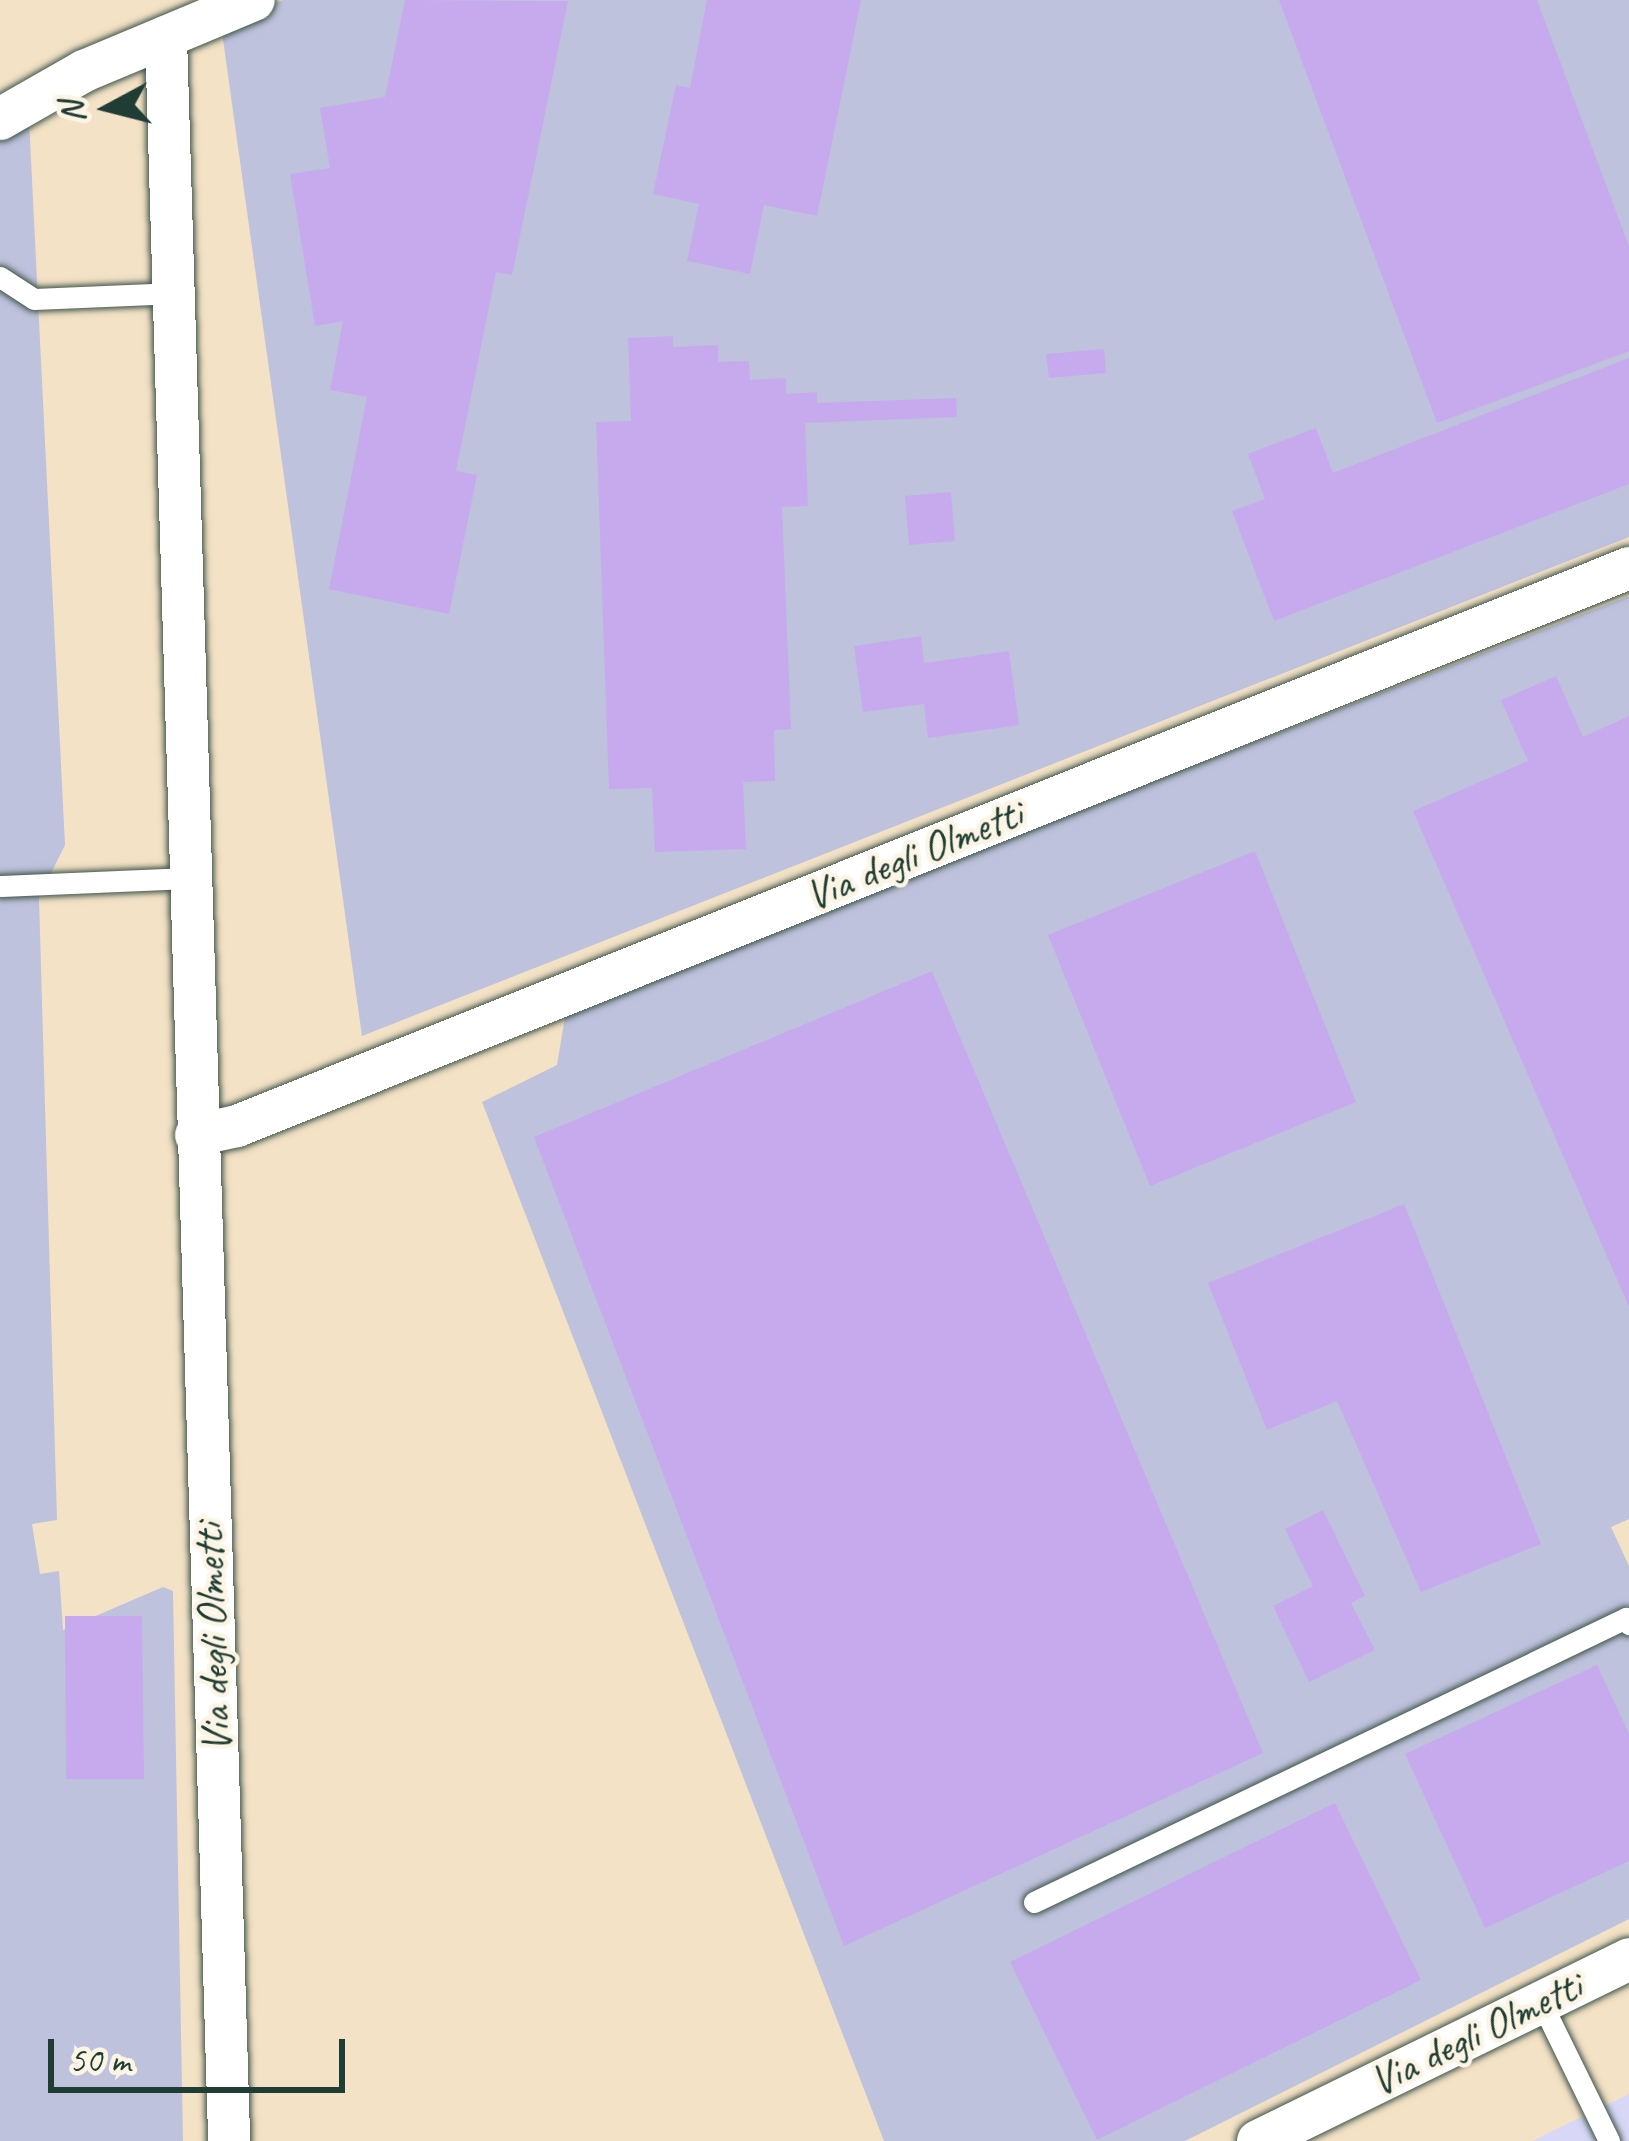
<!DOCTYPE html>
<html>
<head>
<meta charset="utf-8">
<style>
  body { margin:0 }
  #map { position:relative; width:1629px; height:2141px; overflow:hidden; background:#f4e2c6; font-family:Caveat,sans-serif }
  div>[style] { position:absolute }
  .built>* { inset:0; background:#d8d7f8 }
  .industrial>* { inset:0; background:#bfc2dd }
  .building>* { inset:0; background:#c6aaed }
  .roads { filter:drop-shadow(0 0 3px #3f564a) drop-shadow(0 0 3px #3f564a) }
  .lane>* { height:21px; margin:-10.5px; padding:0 10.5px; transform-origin:10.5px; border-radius:10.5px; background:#fff }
  .street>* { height:42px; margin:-21px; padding:0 21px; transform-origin:21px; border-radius:21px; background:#fff }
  span { translate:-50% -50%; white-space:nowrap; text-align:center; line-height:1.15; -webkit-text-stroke:9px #fcf5e5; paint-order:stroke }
  .street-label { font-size:42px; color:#1f3d34 }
  .north { position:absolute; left:48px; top:48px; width:120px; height:120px; -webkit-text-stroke:9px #fcf5e5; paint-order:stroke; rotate:263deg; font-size:33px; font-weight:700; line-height:48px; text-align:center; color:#1f3d34 }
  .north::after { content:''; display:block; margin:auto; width:42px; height:54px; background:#1f3d34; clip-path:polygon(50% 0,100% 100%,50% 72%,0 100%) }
  .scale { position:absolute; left:48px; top:2039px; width:297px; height:54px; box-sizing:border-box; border:6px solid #1f3d34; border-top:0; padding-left:15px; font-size:36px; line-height:42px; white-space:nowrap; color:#1f3d34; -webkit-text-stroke:9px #fcf5e5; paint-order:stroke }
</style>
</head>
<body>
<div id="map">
  <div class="built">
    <i style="clip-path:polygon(1629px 2094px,1629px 2141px,1532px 2141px)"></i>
  </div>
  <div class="industrial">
    <i style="clip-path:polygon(283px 0,1629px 0,1629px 537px,362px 1036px,221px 25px)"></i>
    <i style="clip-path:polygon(29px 119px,65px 845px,39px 898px,57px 1520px,32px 1524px,40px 1574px,59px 1571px,63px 1630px,163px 1587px,173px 1591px,183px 2141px,0 2141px,0 141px)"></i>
    <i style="clip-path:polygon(1629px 596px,1629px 1519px,1611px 1527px,1629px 1566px,1629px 1919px,1185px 2141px,884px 2141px,482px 1102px,557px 1065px,566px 1011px)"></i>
  </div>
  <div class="building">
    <i style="clip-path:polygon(405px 0,568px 1px,512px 275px,496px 272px,456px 471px,477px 475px,449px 614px,329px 589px,367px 397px,330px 390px,343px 321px,315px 326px,290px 174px,330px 168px,320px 108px,385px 97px)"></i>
    <i style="clip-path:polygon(707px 0,861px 0,817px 216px,764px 205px,750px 274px,687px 261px,699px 204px,653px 194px,676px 85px,690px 88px)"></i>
    <i style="clip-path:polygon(1279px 0,1537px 0,1629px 246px,1629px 351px,1437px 423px)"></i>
    <i style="clip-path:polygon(673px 336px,673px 347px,718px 345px,718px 362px,749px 361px,750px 380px,786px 378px,786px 394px,817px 392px,817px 403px,956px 398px,957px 417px,805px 423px,808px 506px,782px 507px,791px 729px,774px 730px,775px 781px,743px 782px,746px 849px,655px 852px,652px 788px,609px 789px,596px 422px,631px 421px,628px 338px)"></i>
    <i style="clip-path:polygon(1104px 349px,1106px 373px,1049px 378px,1046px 354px)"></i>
    <i style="clip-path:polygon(1629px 358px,1629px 484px,1274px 621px,1232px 511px,1265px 499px,1248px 454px,1316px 428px,1333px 473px)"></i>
    <i style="clip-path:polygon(951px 492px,955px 541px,909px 545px,905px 496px)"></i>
    <i style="clip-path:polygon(921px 636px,924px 663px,1009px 651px,1019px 725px,928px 738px,924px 704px,863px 712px,854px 646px)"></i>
    <i style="clip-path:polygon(1556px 676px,1583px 737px,1629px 716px,1629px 1307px,1413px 811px,1528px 761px,1501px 700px)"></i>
    <i style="clip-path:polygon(1255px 851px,1356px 1102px,1150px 1186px,1048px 935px)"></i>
    <i style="clip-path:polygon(932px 971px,1263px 1753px,844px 1946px,534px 1137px)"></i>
    <i style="clip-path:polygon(1404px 1204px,1541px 1544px,1421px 1592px,1337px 1401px,1267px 1430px,1208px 1283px)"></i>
    <i style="clip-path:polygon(1323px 1510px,1365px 1596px,1351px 1603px,1375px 1650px,1309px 1682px,1273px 1606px,1313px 1586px,1285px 1529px)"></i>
    <i style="clip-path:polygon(65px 1616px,142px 1616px,144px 1779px,66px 1779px)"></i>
    <i style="clip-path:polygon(1597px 1665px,1629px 1734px,1629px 1861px,1485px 1928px,1405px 1754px)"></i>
    <i style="clip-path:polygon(1335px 1803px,1421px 1980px,1097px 2140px,1010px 1962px)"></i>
  </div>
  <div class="roads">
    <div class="lane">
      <i style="left:0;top:277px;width:40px;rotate:32.9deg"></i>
      <i style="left:34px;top:299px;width:142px;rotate:-2.4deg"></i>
      <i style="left:0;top:886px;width:190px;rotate:-2.4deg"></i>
      <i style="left:1034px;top:1902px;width:657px;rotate:-25.63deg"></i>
      <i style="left:1626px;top:1618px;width:7px;rotate:63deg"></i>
      <i style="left:1541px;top:2002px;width:155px;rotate:63.9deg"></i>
    </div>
    <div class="street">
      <i style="left:166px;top:37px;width:2105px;rotate:88.28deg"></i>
      <i style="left:0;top:119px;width:97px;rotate:-29.7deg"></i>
      <i style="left:84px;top:71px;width:184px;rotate:-22.7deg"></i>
      <i style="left:196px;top:1135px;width:42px;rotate:-12.4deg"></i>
      <i style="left:237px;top:1126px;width:1500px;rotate:-21.84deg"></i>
      <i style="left:1258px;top:2141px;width:413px;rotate:-26.1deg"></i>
    </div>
  </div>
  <div class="street-label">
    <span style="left:914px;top:855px;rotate:-22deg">Via degli Olmetti</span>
    <span style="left:213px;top:1638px;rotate:-92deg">Via degli Olmetti</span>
    <span style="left:1476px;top:2034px;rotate:-26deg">Via degli Olmetti</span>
  </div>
  <div class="north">N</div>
  <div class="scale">50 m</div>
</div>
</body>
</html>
